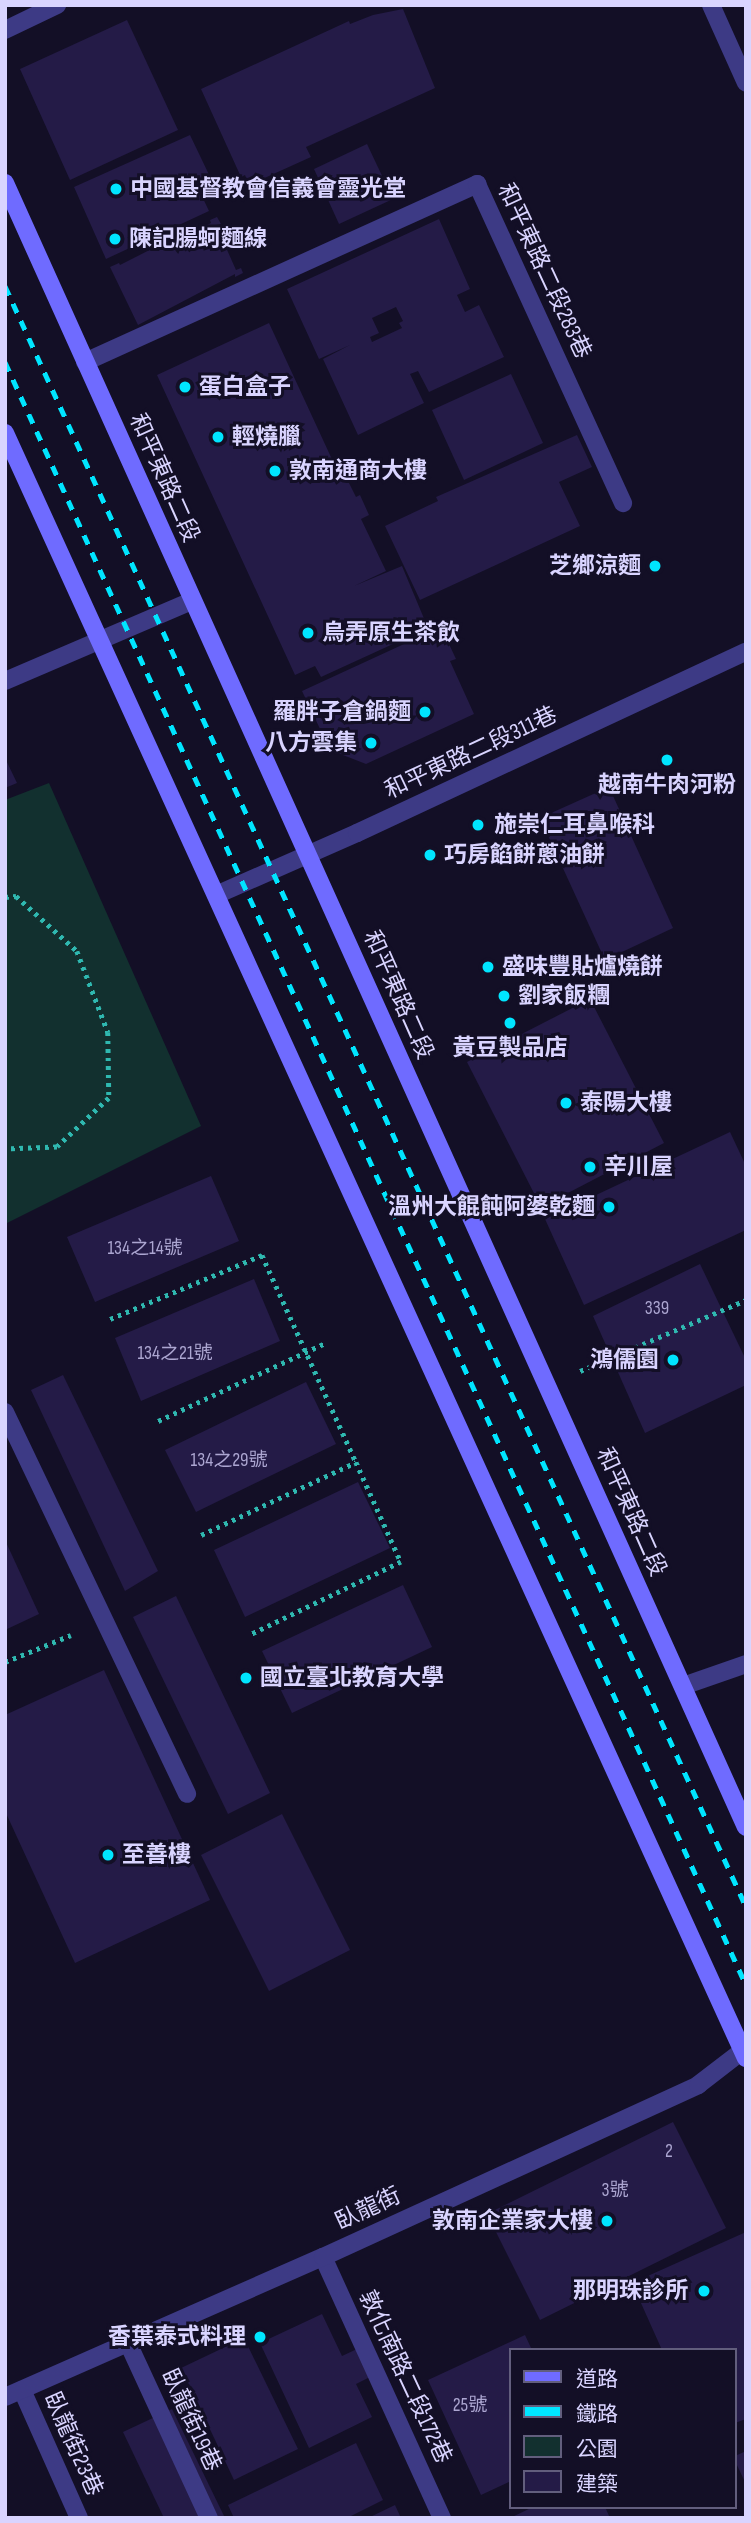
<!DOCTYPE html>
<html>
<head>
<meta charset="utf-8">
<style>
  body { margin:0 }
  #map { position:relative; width:751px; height:2523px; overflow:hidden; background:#130f26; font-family:"Sofia Sans Condensed","Noto Sans TC",sans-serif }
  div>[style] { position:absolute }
  .green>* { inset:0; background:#12302f }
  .building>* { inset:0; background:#241b47 }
  .path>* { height:4.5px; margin-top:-2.25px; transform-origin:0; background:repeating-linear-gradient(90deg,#2fb8b0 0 3.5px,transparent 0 8.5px) }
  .service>* { height:18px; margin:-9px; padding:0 9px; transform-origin:9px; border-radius:9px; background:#3d3a85 }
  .minor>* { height:18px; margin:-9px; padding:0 9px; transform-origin:9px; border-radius:9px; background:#3d3a85 }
  .secondary>* { height:18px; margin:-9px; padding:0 9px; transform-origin:9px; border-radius:9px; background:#6f6bff }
  .rail>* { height:5px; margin-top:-2.5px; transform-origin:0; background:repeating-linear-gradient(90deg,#00e5ff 0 10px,transparent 0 19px) }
  .dots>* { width:19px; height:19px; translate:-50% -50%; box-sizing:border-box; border:4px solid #130f26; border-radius:50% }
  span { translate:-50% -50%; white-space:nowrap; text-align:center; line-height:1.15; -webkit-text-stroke:6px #130f26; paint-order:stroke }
  .number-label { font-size:19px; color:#aca6d1 }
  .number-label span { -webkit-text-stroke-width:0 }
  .poi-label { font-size:23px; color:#d9d4ff; font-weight:700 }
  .left { translate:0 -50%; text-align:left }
  .right { translate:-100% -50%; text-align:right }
  .street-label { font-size:23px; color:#d9d4ff }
  .frame { position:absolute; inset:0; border:7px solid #d9d4ff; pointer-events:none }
  .legend { position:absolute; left:509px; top:2348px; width:228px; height:161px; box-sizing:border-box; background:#130f26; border:2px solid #625e7d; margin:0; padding:9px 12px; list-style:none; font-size:21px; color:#d9d4ff }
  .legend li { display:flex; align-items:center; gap:14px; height:35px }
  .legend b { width:35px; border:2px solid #625e7d }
</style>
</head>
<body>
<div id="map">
  <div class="green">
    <i style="clip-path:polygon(49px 783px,201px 1126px,5px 1224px,5px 800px)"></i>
  </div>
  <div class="building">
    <i style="clip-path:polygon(403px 9px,435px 88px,306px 147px,311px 157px,249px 185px,245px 175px,241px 177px,201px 89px,349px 21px,350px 24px,373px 15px)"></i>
    <i style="clip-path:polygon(127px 20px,178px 130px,70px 180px,20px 69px)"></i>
    <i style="clip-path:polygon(190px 135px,213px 183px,199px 190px,209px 211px,106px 259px,74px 187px)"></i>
    <i style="clip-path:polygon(367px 144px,393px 199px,339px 224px,314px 169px)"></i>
    <i style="clip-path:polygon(217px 217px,221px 224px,216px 225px,236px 270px,241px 268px,243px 273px,235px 277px,235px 274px,138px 325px,110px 267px,119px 263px,120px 265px,181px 234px,183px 237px,211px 223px,210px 220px)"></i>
    <i style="clip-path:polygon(evenodd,439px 219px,470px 289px,457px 295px,465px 312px,479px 305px,504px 357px,429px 392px,418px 371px,410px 374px,424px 403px,358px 435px,323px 359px,350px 345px,319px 359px,287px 289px,439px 219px,396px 307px,403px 321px,399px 323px,402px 328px,372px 342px,370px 337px,379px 333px,372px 318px,396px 307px)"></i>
    <i style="clip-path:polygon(269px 323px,336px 468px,344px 464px,350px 475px,346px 477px,356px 497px,360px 495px,369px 515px,361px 519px,386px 571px,354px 586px,402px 566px,428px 628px,321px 677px,315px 666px,295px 675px,157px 375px)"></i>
    <i style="clip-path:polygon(511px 374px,543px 443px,464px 480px,432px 410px)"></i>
    <i style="clip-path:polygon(577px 435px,592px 467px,559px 482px,580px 526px,420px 600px,385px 526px,438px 501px,436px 497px)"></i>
    <i style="clip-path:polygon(441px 627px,456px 659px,450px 661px,474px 714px,366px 764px,330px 750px,302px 691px)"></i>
    <i style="clip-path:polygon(5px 758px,17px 783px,5px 788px)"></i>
    <i style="clip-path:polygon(609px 787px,673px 928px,605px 960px,540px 818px)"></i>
    <i style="clip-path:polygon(590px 999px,664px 1143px,541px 1207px,467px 1062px)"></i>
    <i style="clip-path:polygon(730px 1132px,746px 1166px,746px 1230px,584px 1305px,545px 1219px)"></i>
    <i style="clip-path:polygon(211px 1176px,239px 1241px,95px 1302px,67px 1237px)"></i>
    <i style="clip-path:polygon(700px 1264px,746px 1360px,746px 1385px,645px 1433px,593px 1316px)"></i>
    <i style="clip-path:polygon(254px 1279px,280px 1341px,141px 1401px,115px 1338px)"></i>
    <i style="clip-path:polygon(63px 1375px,158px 1571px,125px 1591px,31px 1390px)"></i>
    <i style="clip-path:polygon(306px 1382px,336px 1444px,196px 1512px,165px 1450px)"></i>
    <i style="clip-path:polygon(358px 1482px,390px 1548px,245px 1617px,214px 1550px)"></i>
    <i style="clip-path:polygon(5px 1540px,39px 1614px,5px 1630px)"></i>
    <i style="clip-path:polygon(403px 1585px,432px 1647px,292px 1713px,262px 1651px)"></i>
    <i style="clip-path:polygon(176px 1596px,270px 1793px,228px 1814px,133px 1617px)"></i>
    <i style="clip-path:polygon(104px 1670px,210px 1900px,75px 1963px,5px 1811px,5px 1715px)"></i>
    <i style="clip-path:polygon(282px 1814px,350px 1950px,269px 1991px,201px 1855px)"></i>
    <i style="clip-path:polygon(673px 2122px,726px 2228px,540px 2320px,487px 2214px)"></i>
    <i style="clip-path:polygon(746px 2232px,746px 2419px,735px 2423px,735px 2350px,662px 2350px,632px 2283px)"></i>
    <i style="clip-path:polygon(322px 2314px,342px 2356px,357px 2349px,370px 2377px,356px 2384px,372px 2417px,309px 2448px,260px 2343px)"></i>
    <i style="clip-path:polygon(525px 2335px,532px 2350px,511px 2350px,511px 2481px,481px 2495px,428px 2380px)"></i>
    <i style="clip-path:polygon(244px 2338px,298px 2449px,234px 2480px,181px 2368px)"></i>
    <i style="clip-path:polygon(172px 2409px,225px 2518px,164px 2518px,123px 2432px)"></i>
    <i style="clip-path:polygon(356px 2443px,383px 2500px,347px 2518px,234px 2518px,228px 2505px)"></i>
    <i style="clip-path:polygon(746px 2451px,746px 2484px,735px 2461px,735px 2456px)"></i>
    <i style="clip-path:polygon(395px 2505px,401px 2518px,368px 2518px)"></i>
    <i style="clip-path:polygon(533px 2507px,605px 2507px,610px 2518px,510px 2518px)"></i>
  </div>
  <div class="path">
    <i style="left:5px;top:897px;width:11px;rotate:-5deg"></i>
    <i style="left:16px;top:896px;width:82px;rotate:42deg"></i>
    <i style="left:77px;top:951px;width:87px;rotate:69.1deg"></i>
    <i style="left:108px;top:1032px;width:66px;rotate:89.1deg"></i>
    <i style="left:109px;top:1098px;width:71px;rotate:136.7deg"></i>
    <i style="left:57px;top:1147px;width:52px;rotate:177.8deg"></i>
    <i style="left:110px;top:1319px;width:165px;rotate:-22.8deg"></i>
    <i style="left:262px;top:1255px;width:227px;rotate:65.6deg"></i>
    <i style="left:356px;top:1462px;width:110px;rotate:65.8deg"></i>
    <i style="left:401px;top:1562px;width:168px;rotate:154.2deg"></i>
    <i style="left:580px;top:1371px;width:181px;rotate:-23.2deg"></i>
    <i style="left:158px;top:1421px;width:184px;rotate:-25deg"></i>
    <i style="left:201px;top:1535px;width:171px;rotate:-25.2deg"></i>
    <i style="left:5px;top:1662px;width:71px;rotate:-22.2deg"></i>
  </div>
  <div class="service">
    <i style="left:711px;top:5px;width:85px;rotate:65.8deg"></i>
    <i style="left:5px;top:30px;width:58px;rotate:-25.7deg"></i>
    <i style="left:85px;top:362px;width:431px;rotate:-24.4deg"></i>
    <i style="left:477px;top:184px;width:351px;rotate:65.4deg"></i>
    <i style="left:5px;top:681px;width:203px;rotate:-23.2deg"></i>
    <i style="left:216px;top:895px;width:154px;rotate:-23.7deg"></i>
    <i style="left:357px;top:833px;width:429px;rotate:-25deg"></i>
    <i style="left:5px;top:1412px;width:423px;rotate:64.5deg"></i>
    <i style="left:683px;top:1686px;width:67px;rotate:-19.2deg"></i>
    <i style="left:323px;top:2257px;width:287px;rotate:65.5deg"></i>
    <i style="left:128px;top:2343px;width:193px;rotate:65.2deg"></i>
    <i style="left:22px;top:2390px;width:140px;rotate:66deg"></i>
  </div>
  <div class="minor">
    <i style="left:5px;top:2397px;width:347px;rotate:-23.8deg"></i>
    <i style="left:323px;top:2257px;width:413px;rotate:-24.6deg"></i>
    <i style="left:698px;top:2085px;width:61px;rotate:-37.6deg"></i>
  </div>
  <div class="secondary">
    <i style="left:5px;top:183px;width:1803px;rotate:65.74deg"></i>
    <i style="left:5px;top:433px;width:1786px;rotate:65.49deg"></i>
  </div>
  <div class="rail">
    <i style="left:5px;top:286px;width:1782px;rotate:65.43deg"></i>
    <i style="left:5px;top:362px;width:1784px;rotate:65.46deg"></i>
  </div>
  <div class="dots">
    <i style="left:116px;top:189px;background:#00e5ff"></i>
    <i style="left:115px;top:239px;background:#00e5ff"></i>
    <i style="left:185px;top:387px;background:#00e5ff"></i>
    <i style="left:218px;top:437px;background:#00e5ff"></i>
    <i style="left:275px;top:471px;background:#00e5ff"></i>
    <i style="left:655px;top:566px;background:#00e5ff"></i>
    <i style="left:308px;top:633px;background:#00e5ff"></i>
    <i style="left:425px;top:712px;background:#00e5ff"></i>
    <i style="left:371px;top:743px;background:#00e5ff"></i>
    <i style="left:667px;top:760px;background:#00e5ff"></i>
    <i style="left:478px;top:825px;background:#00e5ff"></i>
    <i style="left:430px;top:855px;background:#00e5ff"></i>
    <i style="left:488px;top:967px;background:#00e5ff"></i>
    <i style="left:504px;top:996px;background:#00e5ff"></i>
    <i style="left:510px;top:1023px;background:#00e5ff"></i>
    <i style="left:566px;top:1103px;background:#00e5ff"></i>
    <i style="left:590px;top:1167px;background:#00e5ff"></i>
    <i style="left:609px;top:1207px;background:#00e5ff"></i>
    <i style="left:673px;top:1360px;background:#00e5ff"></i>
    <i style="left:246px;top:1678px;background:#00e5ff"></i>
    <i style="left:108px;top:1855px;background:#00e5ff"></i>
    <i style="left:607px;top:2221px;background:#00e5ff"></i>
    <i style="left:704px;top:2291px;background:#00e5ff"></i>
    <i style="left:260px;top:2337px;background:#00e5ff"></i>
  </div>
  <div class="number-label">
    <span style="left:145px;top:1249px">134之14號</span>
    <span style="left:657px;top:1309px">339</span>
    <span style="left:175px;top:1354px">134之21號</span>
    <span style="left:229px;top:1461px">134之29號</span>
    <span style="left:669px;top:2152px">2</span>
    <span style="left:615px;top:2191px">3號</span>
    <span style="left:470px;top:2406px">25號</span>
  </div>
  <div class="poi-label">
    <span class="left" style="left:130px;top:189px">中國基督教會信義會靈光堂</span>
    <span class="left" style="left:129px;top:239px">陳記腸蚵麵線</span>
    <span class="left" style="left:199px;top:387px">蛋白盒子</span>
    <span class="left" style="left:232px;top:437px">輕燒臘</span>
    <span class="left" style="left:289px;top:471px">敦南通商大樓</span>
    <span class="right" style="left:641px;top:566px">芝鄉涼麵</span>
    <span class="left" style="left:322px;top:633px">烏弄原生茶飲</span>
    <span class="right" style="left:411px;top:712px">羅胖子倉鍋麵</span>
    <span class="right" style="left:357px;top:743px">八方雲集</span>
    <span style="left:667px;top:785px">越南牛肉河粉</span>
    <span class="left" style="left:494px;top:825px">施崇仁耳鼻喉科</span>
    <span class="left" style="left:444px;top:855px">巧房餡餅蔥油餅</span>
    <span class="left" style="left:502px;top:967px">盛味豐貼爐燒餅</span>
    <span class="left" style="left:518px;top:996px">劉家飯糰</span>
    <span style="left:510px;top:1048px">黃豆製品店</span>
    <span class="left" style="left:580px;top:1103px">泰陽大樓</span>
    <span class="left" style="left:604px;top:1167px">辛川屋</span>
    <span class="right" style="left:595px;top:1207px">溫州大餛飩阿婆乾麵</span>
    <span class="right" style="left:659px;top:1360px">鴻儒園</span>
    <span class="left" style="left:260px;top:1678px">國立臺北教育大學</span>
    <span class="left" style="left:122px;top:1855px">至善樓</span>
    <span class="right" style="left:593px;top:2221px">敦南企業家大樓</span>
    <span class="right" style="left:688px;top:2291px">那明珠診所</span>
    <span class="right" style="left:246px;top:2337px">香葉泰式料理</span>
  </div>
  <div class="street-label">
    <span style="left:544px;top:271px;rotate:65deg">和平東路二段283巷</span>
    <span style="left:164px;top:478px;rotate:66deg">和平東路二段</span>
    <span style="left:471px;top:753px;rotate:-25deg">和平東路二段311巷</span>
    <span style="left:398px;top:995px;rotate:66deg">和平東路二段</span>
    <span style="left:631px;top:1512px;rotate:66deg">和平東路二段</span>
    <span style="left:368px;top:2209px;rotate:-25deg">臥龍街</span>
    <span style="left:405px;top:2377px;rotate:65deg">敦化南路二段172巷</span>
    <span style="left:191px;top:2420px;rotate:65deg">臥龍街19巷</span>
    <span style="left:73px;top:2444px;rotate:66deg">臥龍街23巷</span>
  </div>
  <div class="frame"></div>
  <ul class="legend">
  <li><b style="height:9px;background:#6f6bff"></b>道路</li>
  <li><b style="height:9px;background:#00e5ff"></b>鐵路</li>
  <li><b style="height:19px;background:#12302f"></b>公園</li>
  <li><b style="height:19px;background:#241b47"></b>建築</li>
  </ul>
</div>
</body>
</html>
